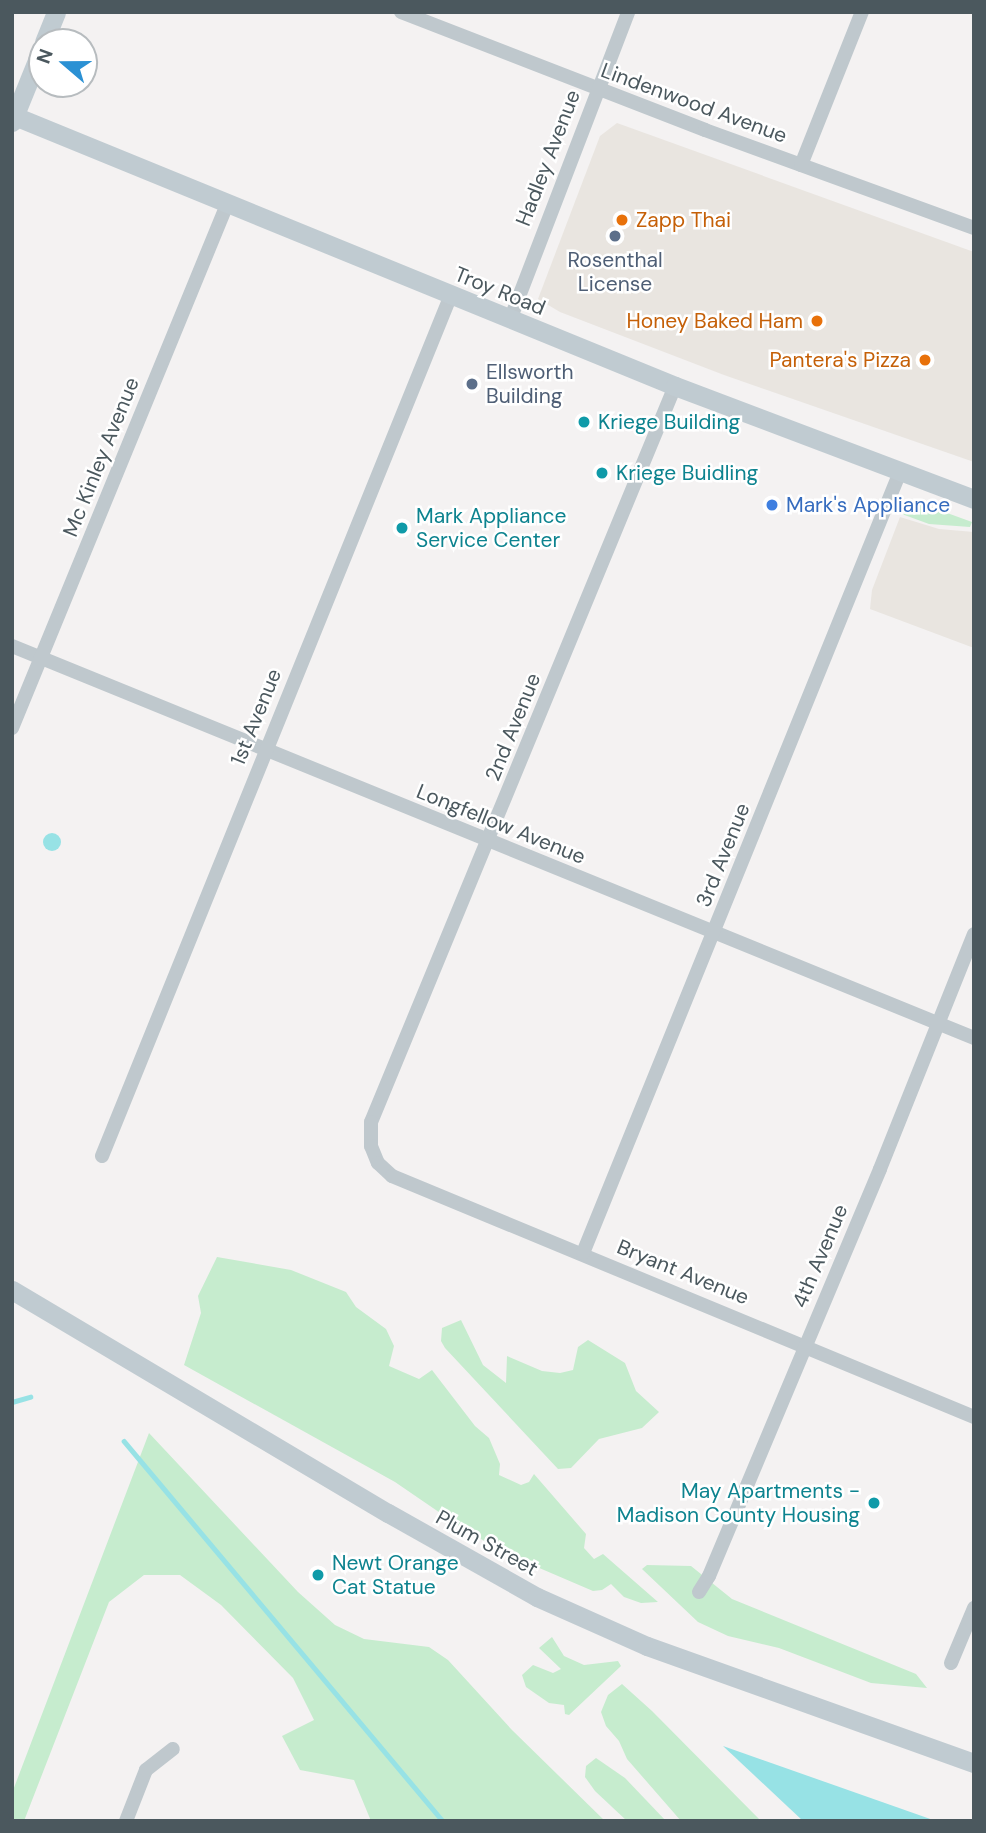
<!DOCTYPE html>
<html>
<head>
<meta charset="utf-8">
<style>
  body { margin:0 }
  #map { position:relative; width:986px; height:1833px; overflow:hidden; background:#f4f2f2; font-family:"DM Sans",sans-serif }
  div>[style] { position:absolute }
  .commercial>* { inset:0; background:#e9e5e0 }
  .green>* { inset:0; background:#c6ecce }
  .water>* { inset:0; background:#97e2e5 }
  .round { border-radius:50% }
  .stream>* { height:4.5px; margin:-2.25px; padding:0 2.25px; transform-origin:2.25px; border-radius:2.25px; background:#97e2e5 }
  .street>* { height:14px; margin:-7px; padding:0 7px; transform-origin:7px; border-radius:7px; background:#bfc8cd }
  .secondary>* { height:19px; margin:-9.5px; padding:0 9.5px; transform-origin:9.5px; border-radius:9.5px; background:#c0cbd1 }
  .dots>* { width:19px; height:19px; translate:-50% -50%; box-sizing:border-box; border:4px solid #fff; border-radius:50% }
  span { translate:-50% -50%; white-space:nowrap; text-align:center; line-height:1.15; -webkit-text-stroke:5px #fff; paint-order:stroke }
  .street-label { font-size:21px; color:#4b585e }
  .food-label { font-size:21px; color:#c56008 }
  .left { translate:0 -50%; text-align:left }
  .right { translate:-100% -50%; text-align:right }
  .service-label { font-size:21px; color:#4e5e75 }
  .culture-label { font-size:21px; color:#0d838f }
  .shop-label { font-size:21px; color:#366cbe }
  .frame { position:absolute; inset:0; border:14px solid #4b585e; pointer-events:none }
  .north { position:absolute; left:28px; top:28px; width:70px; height:70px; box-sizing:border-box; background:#fff; border:2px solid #b7bcbf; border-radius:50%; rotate:290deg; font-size:19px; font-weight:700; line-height:28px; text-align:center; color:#4b585e }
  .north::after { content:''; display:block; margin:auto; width:24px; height:32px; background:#2b91d4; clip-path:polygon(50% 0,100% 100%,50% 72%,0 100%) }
</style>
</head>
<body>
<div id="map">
  <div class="commercial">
    <i style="clip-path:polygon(617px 123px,974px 252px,974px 462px,724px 375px,560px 312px,538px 299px,600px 136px)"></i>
    <i style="clip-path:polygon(900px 517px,939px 529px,974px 532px,974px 648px,870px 609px,872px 590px)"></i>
  </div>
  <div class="green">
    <i style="clip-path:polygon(914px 501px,972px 522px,970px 527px,929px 524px,899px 513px)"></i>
    <i style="clip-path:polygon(217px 1257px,291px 1270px,346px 1292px,356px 1307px,386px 1329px,394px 1346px,389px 1366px,419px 1379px,432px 1370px,475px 1426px,489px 1438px,500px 1464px,499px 1475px,521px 1485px,529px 1482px,534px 1474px,586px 1534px,584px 1548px,594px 1559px,603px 1554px,658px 1602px,641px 1603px,624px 1597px,611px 1584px,602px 1590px,593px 1591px,516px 1558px,468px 1532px,395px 1482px,184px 1365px,201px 1313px,198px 1296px)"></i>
    <i style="clip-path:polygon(461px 1320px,483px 1365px,506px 1383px,507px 1356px,542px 1371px,560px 1373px,573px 1370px,578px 1347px,588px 1340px,625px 1363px,636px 1391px,659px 1412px,642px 1428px,599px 1439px,571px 1468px,558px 1469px,445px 1348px,441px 1341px,442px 1328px)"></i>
    <i style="clip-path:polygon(149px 1433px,298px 1592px,335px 1625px,364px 1639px,429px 1647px,448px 1660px,512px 1730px,605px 1821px,371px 1821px,354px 1780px,300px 1770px,282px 1736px,314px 1720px,293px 1678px,221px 1605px,180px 1575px,144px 1575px,109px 1602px,24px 1821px,12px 1821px,12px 1793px)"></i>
    <i style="clip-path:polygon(647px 1565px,691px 1566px,732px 1599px,916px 1674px,927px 1688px,871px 1683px,779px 1648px,728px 1636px,698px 1622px,642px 1569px)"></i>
    <i style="clip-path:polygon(552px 1637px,564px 1656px,584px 1665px,618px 1661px,621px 1666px,569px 1715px,565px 1714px,564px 1705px,549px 1703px,526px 1687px,522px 1675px,533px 1665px,553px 1673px,561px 1669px,539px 1648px)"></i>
    <i style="clip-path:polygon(622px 1684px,652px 1711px,761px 1821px,681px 1821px,627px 1759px,619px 1741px,606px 1726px,601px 1712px,608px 1695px)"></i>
    <i style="clip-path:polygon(596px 1758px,625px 1778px,666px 1821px,627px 1821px,595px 1791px,585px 1777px,586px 1766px)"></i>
  </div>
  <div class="water">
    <i class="round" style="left:43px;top:833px;width:18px;height:18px"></i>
    <i style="clip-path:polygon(723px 1746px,936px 1821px,803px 1821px)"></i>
  </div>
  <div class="stream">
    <i style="left:12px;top:1402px;width:19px;rotate:-16deg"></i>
    <i style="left:124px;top:1441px;width:496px;rotate:50deg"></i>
  </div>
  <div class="street">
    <i style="left:401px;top:12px;width:326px;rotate:21.2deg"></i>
    <i style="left:705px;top:130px;width:286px;rotate:20deg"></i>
    <i style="left:801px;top:165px;width:165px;rotate:-68.3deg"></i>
    <i style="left:510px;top:320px;width:330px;rotate:-69deg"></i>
    <i style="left:675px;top:386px;width:796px;rotate:112.44deg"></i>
    <i style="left:371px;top:1122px;width:24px;rotate:90deg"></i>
    <i style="left:371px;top:1146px;width:18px;rotate:68deg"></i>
    <i style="left:378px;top:1163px;width:19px;rotate:43deg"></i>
    <i style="left:392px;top:1176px;width:630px;rotate:22.49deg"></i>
    <i style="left:12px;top:646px;width:1039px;rotate:22.17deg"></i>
    <i style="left:12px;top:728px;width:569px;rotate:-67.67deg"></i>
    <i style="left:102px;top:1156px;width:929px;rotate:-67.94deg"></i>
    <i style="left:583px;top:1253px;width:843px;rotate:-67.91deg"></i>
    <i style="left:699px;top:1592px;width:19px;rotate:-58deg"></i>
    <i style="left:709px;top:1576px;width:441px;rotate:-67.2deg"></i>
    <i style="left:880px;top:1169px;width:253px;rotate:-68.2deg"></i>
    <i style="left:951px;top:1663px;width:60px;rotate:-67.3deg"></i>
    <i style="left:126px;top:1821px;width:55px;rotate:-68.6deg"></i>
    <i style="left:146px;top:1770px;width:34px;rotate:-38deg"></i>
  </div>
  <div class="secondary">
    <i style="left:44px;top:42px;width:32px;rotate:-68deg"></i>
    <i style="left:12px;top:115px;width:716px;rotate:22.23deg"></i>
    <i style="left:675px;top:386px;width:320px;rotate:20.7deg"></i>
    <i style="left:12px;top:122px;width:80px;rotate:-67.9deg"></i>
    <i style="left:12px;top:1290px;width:437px;rotate:30.7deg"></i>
    <i style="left:388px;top:1513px;width:171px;rotate:29.4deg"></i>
    <i style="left:537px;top:1597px;width:120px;rotate:24deg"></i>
    <i style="left:647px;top:1646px;width:347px;rotate:19.7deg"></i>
  </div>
  <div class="dots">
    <i style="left:622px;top:220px;background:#e8710a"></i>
    <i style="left:615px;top:236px;background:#5c6f8a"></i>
    <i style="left:817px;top:321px;background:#e8710a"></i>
    <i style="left:925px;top:360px;background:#e8710a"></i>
    <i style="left:472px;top:384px;background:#5c6f8a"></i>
    <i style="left:584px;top:422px;background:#0f9aa8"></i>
    <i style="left:602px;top:473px;background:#0f9aa8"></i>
    <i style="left:772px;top:505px;background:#3f7fe0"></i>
    <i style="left:402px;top:528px;background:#0f9aa8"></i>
    <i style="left:874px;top:1503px;background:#0f9aa8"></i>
    <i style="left:318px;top:1575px;background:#0f9aa8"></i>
  </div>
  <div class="street-label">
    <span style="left:694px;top:103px;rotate:20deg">Lindenwood Avenue</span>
    <span style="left:548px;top:158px;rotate:-69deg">Hadley Avenue</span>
    <span style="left:500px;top:291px;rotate:22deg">Troy Road</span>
    <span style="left:101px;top:457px;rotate:-68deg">Mc Kinley Avenue</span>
    <span style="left:256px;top:717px;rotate:-68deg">1st Avenue</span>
    <span style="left:513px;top:727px;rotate:-68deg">2nd Avenue</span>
    <span style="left:501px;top:824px;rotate:22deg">Longfellow Avenue</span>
    <span style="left:723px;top:855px;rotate:-68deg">3rd Avenue</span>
    <span style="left:820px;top:1256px;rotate:-67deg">4th Avenue</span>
    <span style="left:683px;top:1272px;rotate:22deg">Bryant Avenue</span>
    <span style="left:487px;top:1543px;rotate:29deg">Plum Street</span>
  </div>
  <div class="food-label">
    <span class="left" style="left:636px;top:220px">Zapp Thai</span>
    <span class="right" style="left:803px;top:321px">Honey Baked Ham</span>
    <span class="right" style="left:911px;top:360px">Pantera's Pizza</span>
  </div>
  <div class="service-label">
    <span style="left:615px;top:272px">Rosenthal<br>License</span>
    <span class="left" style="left:486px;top:384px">Ellsworth<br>Building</span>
  </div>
  <div class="culture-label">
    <span class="left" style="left:598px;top:422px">Kriege Building</span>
    <span class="left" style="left:616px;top:473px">Kriege Buidling</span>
    <span class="left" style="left:416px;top:528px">Mark Appliance<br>Service Center</span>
    <span class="right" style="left:860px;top:1503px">May Apartments -<br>Madison County Housing</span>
    <span class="left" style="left:332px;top:1575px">Newt Orange<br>Cat Statue</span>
  </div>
  <div class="shop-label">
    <span class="left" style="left:786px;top:505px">Mark's Appliance</span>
  </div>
  <div class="frame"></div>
  <div class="north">N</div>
</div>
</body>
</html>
